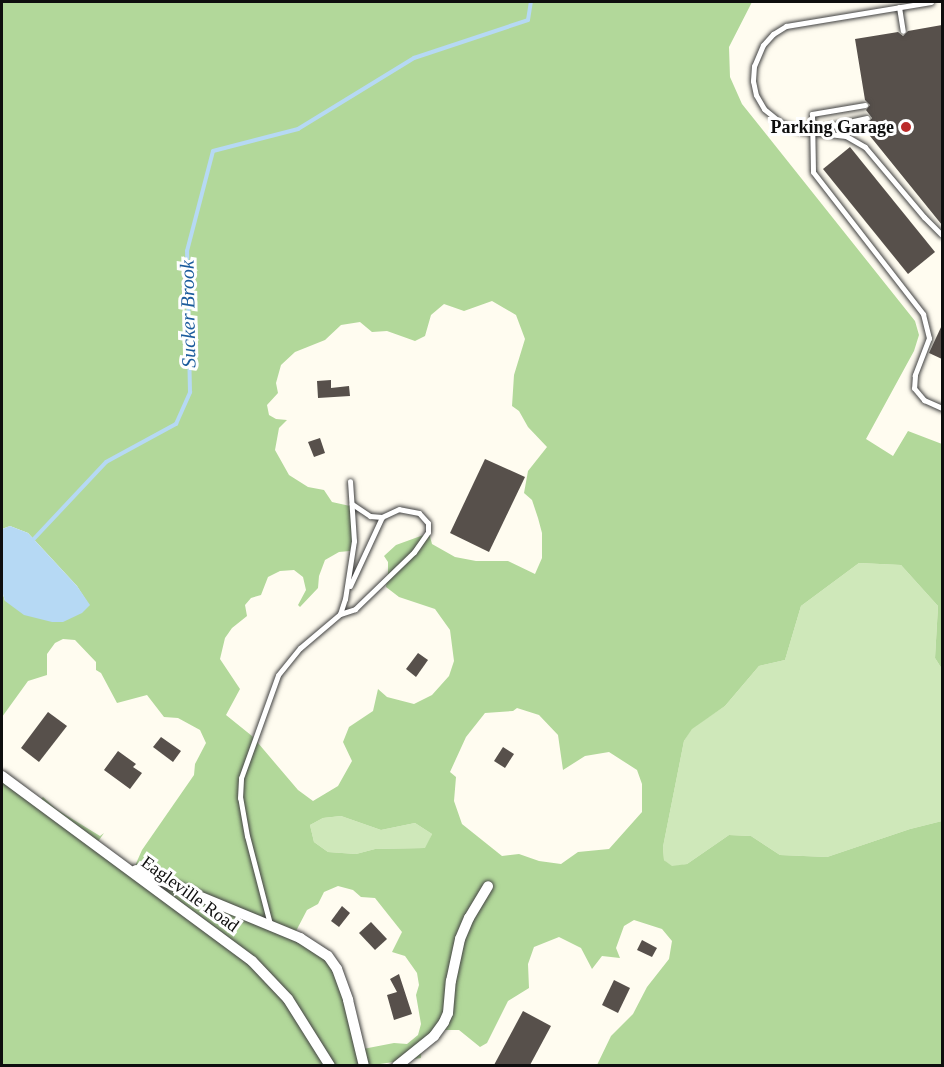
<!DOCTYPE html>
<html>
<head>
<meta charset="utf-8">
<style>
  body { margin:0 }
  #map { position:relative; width:944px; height:1067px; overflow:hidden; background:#fffcf0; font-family:Georgia,serif }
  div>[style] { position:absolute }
  .green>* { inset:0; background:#cfe8ba }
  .forest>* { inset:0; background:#b2d89a }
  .water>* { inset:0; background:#b6d9f4 }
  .stream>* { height:4px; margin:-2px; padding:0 2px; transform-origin:2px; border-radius:2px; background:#b6d9f4 }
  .building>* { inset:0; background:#57504b }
  .roads { filter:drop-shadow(0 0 2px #414141) drop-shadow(0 0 2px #414141) }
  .service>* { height:5px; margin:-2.5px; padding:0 2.5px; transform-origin:2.5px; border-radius:2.5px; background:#fff }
  .minor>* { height:10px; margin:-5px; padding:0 5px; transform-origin:5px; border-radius:5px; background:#fff }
  .dots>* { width:16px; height:16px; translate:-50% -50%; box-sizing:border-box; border:3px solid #fff; border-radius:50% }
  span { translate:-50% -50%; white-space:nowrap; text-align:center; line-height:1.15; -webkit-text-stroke:6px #fff; paint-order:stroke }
  .poi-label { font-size:18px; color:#0e0e0e; font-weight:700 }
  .right { translate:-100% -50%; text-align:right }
  .street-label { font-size:18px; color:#0e0e0e }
  .water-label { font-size:20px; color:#1b5c9d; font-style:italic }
  .frame { position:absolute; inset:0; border:3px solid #0e0e0e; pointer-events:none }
</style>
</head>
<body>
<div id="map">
  <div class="green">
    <i style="clip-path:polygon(859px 563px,901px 565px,938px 606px,935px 658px,942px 669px,942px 821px,910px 829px,827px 857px,780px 855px,751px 836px,729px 835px,687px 864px,672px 867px,664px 860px,663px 847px,684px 741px,692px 728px,725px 706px,759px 666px,785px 660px,801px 606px)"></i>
    <i style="clip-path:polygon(341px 816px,381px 830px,415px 823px,432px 834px,426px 848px,375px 849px,356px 854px,328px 852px,314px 842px,310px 825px,323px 818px)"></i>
  </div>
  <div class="forest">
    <i style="clip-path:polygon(evenodd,2px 2px,752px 2px,729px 47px,730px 77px,742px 104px,915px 321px,919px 335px,914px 351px,866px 439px,893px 456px,908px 431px,942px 444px,942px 669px,935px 658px,938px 606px,901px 565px,859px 563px,801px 606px,785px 660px,759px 666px,725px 706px,692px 729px,684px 741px,663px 847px,664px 860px,672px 866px,687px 864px,729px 835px,751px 836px,780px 855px,827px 857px,910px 829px,942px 821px,942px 1065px,597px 1065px,611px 1036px,633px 1014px,647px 987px,669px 959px,672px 941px,662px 929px,634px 920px,624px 926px,616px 948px,620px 958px,602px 956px,592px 969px,581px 948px,559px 937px,534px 947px,528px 964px,529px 988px,508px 1001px,487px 1043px,480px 1047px,459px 1030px,436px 1030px,422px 1040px,421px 1058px,373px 1065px,2px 1065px,2px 776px,39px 801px,43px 797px,56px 809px,100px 836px,104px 833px,97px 843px,134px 868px,142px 850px,194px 775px,195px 764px,206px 743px,200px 730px,178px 718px,164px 717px,147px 695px,117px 703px,101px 673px,96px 670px,96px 662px,75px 640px,63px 639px,55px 643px,47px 654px,47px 675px,28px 681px,2px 717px,2px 591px,5px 601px,89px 605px,77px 586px,28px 533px,10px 526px,2px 529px,2px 2px,492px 301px,516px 315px,525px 339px,514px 375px,512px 406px,519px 411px,528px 427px,547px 447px,528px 471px,524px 493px,532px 500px,538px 518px,542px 533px,542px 558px,535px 574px,508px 561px,476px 561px,455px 557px,432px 544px,429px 533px,396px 545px,384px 556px,388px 562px,388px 573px,386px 587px,399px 597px,435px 609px,450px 630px,454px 661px,449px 676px,432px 695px,414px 704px,387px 697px,378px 689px,373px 711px,349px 727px,343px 742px,352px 761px,338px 786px,313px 801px,298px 790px,252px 736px,226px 715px,240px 689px,220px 659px,225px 638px,232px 628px,247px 616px,245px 605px,251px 598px,261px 595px,268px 577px,280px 571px,294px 570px,303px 577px,306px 590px,298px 605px,300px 607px,318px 588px,319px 576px,325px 560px,339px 552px,350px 551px,353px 536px,350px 506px,332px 502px,324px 490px,308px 487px,289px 475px,275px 450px,279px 428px,287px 420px,276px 419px,269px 415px,267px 405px,278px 393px,276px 383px,281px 365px,295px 352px,325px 340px,341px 325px,360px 322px,372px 332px,387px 331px,415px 341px,425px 336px,431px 315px,444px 304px,464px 311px,492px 301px,2px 2px,517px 708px,539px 715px,558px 735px,563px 770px,585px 756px,609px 752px,637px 770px,642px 784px,642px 812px,609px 849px,578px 852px,561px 864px,539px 861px,519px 854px,502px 856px,462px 824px,454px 801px,456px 777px,450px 772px,466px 737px,485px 713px,513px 711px,517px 708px,2px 2px,341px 816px,381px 830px,415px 823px,432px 834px,425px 848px,375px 849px,356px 854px,328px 852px,314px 842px,310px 825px,323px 818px,341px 816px,2px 2px,338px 886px,353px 890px,361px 897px,375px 898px,402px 932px,392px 952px,405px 956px,417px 973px,419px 985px,416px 995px,421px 1024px,418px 1035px,407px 1044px,394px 1043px,363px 1049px,337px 964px,295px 933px,307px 910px,318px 904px,324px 892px,338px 886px)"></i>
  </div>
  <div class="water">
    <i style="clip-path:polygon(10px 526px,28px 533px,77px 586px,90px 605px,82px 613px,63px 622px,52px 622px,24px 615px,5px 601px,2px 591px,2px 529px)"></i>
  </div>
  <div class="stream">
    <i style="left:30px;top:543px;width:111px;rotate:-46.8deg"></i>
    <i style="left:106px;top:462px;width:80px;rotate:-28.5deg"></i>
    <i style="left:176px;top:424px;width:35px;rotate:-66deg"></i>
    <i style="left:190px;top:392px;width:141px;rotate:-91.2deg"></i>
    <i style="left:187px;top:251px;width:103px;rotate:-75.4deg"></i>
    <i style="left:213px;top:151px;width:88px;rotate:-14.5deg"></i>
    <i style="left:298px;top:129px;width:136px;rotate:-31.5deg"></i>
    <i style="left:414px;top:58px;width:120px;rotate:-18.4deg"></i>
    <i style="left:528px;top:20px;width:18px;rotate:-81deg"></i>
  </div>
  <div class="building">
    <i style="clip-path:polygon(942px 25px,942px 225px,870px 136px,868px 123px,872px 118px,866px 110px,870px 105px,865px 100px,855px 39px,898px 32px,903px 36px,908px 31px)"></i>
    <i style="clip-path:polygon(850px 147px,935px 252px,908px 274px,823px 169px)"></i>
    <i style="clip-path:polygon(942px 325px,942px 359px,929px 353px)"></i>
    <i style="clip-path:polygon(331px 380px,331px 388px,349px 386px,350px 396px,318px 398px,317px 381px)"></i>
    <i style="clip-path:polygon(320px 438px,325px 453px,314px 457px,308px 442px)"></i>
    <i style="clip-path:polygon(485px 459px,525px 477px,489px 552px,450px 533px)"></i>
    <i style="clip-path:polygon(418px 653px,428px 660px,416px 677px,406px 669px)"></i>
    <i style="clip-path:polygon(48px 712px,67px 726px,39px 762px,21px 748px)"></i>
    <i style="clip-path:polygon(161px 737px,181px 751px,173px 762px,153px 747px)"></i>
    <i style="clip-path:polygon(503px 747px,514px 754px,505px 768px,494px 761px)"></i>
    <i style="clip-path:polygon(118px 751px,136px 764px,133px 767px,142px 773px,130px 789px,104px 770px)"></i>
    <i style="clip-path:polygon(342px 906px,350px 913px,339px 927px,331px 921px)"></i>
    <i style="clip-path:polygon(371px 922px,387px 939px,375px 950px,359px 933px)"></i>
    <i style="clip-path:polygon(642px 940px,657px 948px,652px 957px,637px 950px)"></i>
    <i style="clip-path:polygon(399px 974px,412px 1014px,394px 1020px,387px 995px,397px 992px,390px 979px)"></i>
    <i style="clip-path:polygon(614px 980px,630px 988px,618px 1013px,602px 1005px)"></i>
    <i style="clip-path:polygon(523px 1011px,551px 1026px,530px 1065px,494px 1065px)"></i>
  </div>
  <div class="roads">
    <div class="service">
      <i style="left:931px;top:2px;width:147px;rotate:170.6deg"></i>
      <i style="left:786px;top:26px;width:15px;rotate:148deg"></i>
      <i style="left:773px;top:34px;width:15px;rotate:132deg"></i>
      <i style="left:763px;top:45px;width:23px;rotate:113deg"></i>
      <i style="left:754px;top:66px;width:15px;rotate:94deg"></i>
      <i style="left:753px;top:81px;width:14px;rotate:78deg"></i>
      <i style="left:756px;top:95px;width:16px;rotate:60deg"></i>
      <i style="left:764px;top:109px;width:22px;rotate:39deg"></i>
      <i style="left:781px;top:123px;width:22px;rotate:21deg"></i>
      <i style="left:802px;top:131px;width:44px;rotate:6.5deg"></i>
      <i style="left:846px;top:136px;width:22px;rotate:30deg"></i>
      <i style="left:865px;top:147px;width:92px;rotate:49.9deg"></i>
      <i style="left:924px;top:217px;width:25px;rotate:45deg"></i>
      <i style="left:899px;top:7px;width:24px;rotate:81deg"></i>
      <i style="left:865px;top:105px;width:54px;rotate:170.4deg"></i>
      <i style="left:812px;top:114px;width:58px;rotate:89deg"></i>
      <i style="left:813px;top:172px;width:180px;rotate:52.2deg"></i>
      <i style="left:923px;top:314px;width:25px;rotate:76deg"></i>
      <i style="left:929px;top:338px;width:40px;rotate:111deg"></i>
      <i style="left:915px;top:375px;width:13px;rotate:94deg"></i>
      <i style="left:914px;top:388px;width:16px;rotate:50deg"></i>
      <i style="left:924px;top:400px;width:20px;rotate:24deg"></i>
      <i style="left:817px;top:129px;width:51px;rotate:-12.4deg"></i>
      <i style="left:350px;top:586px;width:76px;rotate:-65.1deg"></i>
      <i style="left:340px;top:614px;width:16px;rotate:-18deg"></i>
      <i style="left:355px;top:609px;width:82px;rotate:-44deg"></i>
      <i style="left:414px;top:552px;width:24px;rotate:-55deg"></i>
      <i style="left:428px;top:532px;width:9px;rotate:-90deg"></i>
      <i style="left:428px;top:523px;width:13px;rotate:-132deg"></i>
      <i style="left:419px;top:513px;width:20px;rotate:-169deg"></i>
      <i style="left:399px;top:509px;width:19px;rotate:155deg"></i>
      <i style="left:382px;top:517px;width:12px;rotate:-175deg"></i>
      <i style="left:370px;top:516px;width:22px;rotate:-146deg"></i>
      <i style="left:270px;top:924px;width:91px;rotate:-104.6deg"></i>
      <i style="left:247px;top:836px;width:39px;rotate:-100deg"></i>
      <i style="left:240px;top:798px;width:20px;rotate:-87deg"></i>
      <i style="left:241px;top:778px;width:109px;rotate:-70.2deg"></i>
      <i style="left:278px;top:675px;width:35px;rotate:-51deg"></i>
      <i style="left:300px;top:648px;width:52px;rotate:-40.4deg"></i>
      <i style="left:340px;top:614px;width:16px;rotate:-72deg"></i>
      <i style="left:345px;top:599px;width:59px;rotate:-81.2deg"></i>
      <i style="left:354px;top:541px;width:60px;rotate:-93.8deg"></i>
    </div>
    <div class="minor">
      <i style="left:2px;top:776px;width:311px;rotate:36.5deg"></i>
      <i style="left:252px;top:961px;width:52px;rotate:46.5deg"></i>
      <i style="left:288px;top:999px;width:79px;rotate:57.9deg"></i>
      <i style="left:136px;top:870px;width:178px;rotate:22.5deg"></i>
      <i style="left:300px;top:938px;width:33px;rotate:33deg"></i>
      <i style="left:328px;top:956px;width:16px;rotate:55deg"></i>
      <i style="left:337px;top:969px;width:33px;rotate:70deg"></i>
      <i style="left:348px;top:1000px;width:68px;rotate:76.4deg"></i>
      <i style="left:397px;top:1066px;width:48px;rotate:-39deg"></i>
      <i style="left:434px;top:1036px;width:17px;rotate:-54deg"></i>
      <i style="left:444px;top:1022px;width:10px;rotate:-66deg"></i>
      <i style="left:448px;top:1013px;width:32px;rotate:-85deg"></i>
      <i style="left:451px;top:981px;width:43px;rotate:-77.9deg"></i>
      <i style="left:460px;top:939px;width:23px;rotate:-67deg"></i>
      <i style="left:469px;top:918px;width:37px;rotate:-59deg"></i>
    </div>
  </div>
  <div class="dots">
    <i style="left:906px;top:127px;background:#bb2b2a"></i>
  </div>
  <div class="poi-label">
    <span class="right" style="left:894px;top:127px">Parking Garage</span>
  </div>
  <div class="street-label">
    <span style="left:190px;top:894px;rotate:36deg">Eagleville Road</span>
  </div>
  <div class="water-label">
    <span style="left:188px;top:314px;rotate:-91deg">Sucker Brook</span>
  </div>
  <div class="frame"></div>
</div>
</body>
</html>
